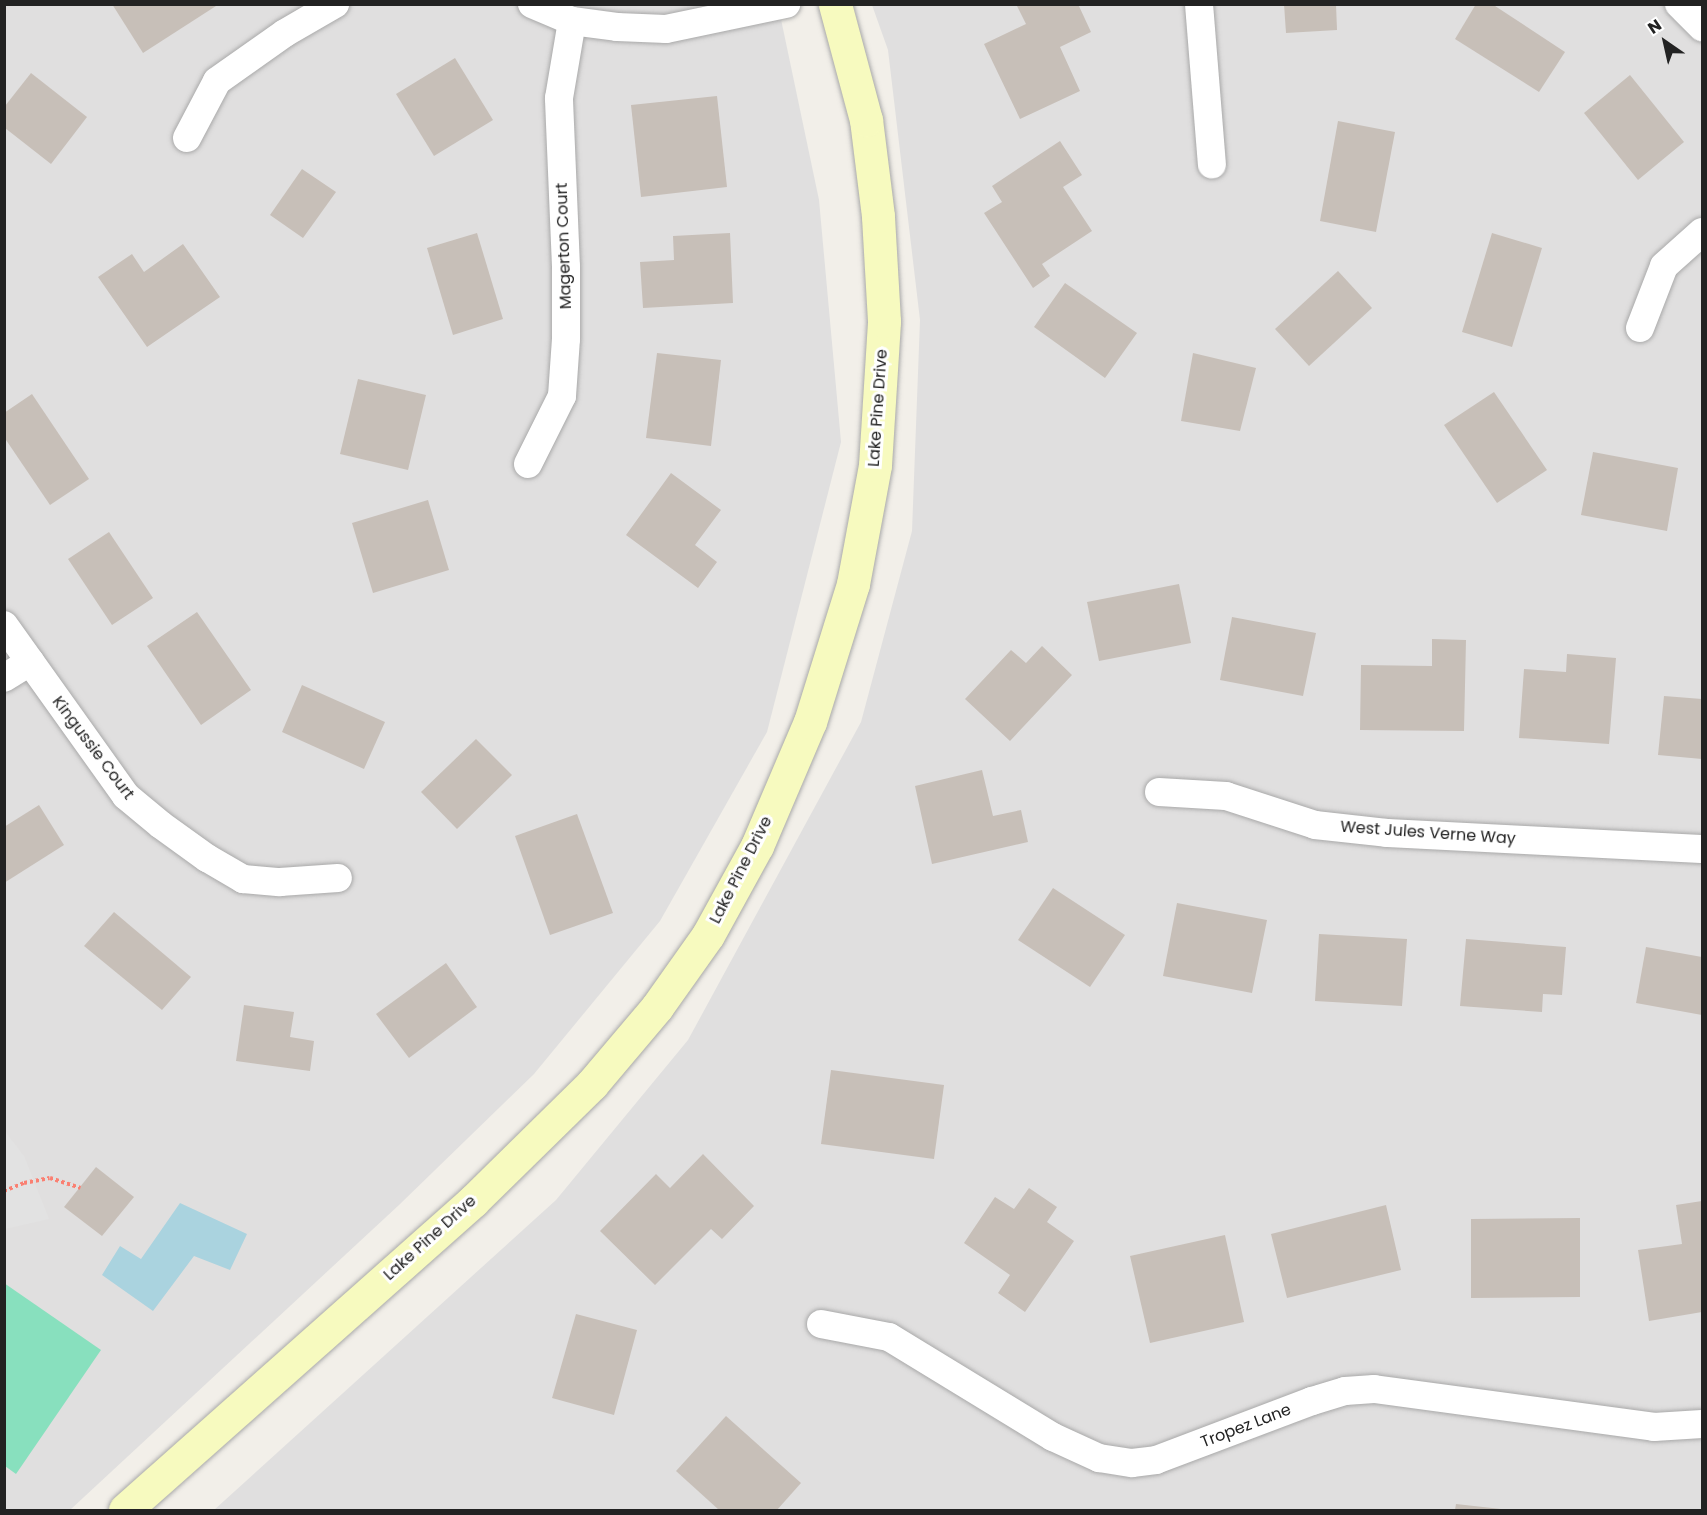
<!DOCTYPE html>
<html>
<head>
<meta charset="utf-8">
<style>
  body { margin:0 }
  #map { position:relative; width:1707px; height:1515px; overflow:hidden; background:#f2efe9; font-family:Poppins,sans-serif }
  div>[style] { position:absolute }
  .residential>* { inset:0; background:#e0dfdf }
  .pitch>* { inset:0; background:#88e0be }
  .parking>* { inset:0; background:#e2e2e2 }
  .water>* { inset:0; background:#aad3df }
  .building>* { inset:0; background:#c7bfb8 }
  .path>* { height:4px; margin-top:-2px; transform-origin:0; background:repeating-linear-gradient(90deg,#fa8072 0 3px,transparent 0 6px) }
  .roads { filter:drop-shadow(0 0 2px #a9a9a9) drop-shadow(0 0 2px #a9a9a9) }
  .minor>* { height:28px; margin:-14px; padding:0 14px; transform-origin:14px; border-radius:14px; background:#fff }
  .secondary>* { height:33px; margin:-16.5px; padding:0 16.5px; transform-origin:16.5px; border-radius:16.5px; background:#f7fabf }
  span { translate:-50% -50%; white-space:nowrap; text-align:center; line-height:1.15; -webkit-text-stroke:6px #fff; paint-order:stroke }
  .street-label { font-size:16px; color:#222 }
  .frame { position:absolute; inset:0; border:6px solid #222; pointer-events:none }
  .north { position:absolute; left:1635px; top:12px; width:60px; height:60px; -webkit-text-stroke:4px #fff; paint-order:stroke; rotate:326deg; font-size:16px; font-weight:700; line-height:24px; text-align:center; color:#222 }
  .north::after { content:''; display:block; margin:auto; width:21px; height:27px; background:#222; clip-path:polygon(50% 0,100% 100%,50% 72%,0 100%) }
</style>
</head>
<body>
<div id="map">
  <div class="residential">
    <i style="clip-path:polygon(5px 5px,778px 5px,819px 200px,841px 442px,767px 732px,660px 921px,534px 1074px,399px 1205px,70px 1510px,5px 1510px)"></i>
    <i style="clip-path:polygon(872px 5px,1702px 5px,1702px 1510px,214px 1510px,556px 1200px,688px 1040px,861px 722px,912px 531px,920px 320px,888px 50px)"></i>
  </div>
  <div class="pitch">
    <i style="clip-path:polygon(4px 1283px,101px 1350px,16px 1474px,5px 1466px)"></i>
  </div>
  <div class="parking">
    <i style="clip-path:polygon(4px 1130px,24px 1156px,49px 1219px,5px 1229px)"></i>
  </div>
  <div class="water">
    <i style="clip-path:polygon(180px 1203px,247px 1234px,230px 1270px,194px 1256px,153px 1311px,102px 1275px,120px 1246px,141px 1259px)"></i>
  </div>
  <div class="building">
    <i style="clip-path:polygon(112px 4px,216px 4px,216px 6px,143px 53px)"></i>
    <i style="clip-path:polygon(1016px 4px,1078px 4px,1091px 32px,1060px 47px,1080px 91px,1020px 119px,984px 44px,1026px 24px)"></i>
    <i style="clip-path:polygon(1284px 4px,1336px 4px,1337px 30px,1286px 33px)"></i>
    <i style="clip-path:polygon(1476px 4px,1492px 4px,1565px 52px,1539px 92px,1455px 39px)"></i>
    <i style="clip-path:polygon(455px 58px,493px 120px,434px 156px,396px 94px)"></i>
    <i style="clip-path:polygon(31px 73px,87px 117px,51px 164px,5px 128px,5px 106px)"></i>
    <i style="clip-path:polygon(1630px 75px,1684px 142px,1638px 180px,1584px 113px)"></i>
    <i style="clip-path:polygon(717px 96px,727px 187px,641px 197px,631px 105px)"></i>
    <i style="clip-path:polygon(1338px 121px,1395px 132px,1376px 232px,1320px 221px)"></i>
    <i style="clip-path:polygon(1060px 141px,1082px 175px,1063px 187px,1092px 231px,1042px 264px,1050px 276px,1033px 288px,984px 213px,1002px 202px,992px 186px)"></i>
    <i style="clip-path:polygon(302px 169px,336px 192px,303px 238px,270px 215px)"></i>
    <i style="clip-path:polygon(477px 233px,503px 319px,453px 335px,427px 248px)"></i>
    <i style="clip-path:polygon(730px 233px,733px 303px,643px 308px,640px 262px,674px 260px,673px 236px)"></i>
    <i style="clip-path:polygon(1492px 233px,1542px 248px,1512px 347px,1462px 332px)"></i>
    <i style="clip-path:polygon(183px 244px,220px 297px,147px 347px,98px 277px,132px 254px,144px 272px)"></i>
    <i style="clip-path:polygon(1338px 271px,1372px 308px,1309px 366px,1275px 329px)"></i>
    <i style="clip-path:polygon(1065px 283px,1137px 333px,1105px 378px,1034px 327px)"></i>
    <i style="clip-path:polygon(657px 353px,721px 360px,711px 446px,646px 438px)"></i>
    <i style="clip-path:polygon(1193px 353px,1256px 368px,1240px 431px,1181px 421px)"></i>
    <i style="clip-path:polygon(358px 379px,426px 395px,408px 470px,340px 454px)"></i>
    <i style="clip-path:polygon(1494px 392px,1547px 470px,1497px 503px,1444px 425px)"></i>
    <i style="clip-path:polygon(32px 394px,89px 479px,50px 505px,4px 437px,4px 413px)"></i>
    <i style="clip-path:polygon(1593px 452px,1678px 468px,1667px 531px,1581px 515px)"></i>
    <i style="clip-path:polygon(671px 473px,721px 510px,695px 545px,717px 562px,698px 588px,626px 535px)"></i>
    <i style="clip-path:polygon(428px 500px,449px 570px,373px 593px,352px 523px)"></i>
    <i style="clip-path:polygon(109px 532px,153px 598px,112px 625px,68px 559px)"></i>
    <i style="clip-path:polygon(1179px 584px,1191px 643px,1099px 661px,1087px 602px)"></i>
    <i style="clip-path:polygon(197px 612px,251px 690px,201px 725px,147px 646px)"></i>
    <i style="clip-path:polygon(1232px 617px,1316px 633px,1303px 696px,1220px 680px)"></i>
    <i style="clip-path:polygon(1432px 639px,1466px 640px,1464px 731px,1360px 730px,1361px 665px,1432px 666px)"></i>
    <i style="clip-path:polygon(1042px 646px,1072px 675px,1010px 741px,965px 699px,1011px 650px,1026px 663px)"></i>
    <i style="clip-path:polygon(1567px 654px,1616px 658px,1609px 744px,1519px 738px,1524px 669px,1566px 672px)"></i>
    <i style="clip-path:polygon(302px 685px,385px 722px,364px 769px,282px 732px)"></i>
    <i style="clip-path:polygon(1664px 696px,1702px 699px,1702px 759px,1658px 755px)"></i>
    <i style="clip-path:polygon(476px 739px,512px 775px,457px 829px,421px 792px)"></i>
    <i style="clip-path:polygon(982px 770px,993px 816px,1021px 810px,1028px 842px,932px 864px,915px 786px)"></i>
    <i style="clip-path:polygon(39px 805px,64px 845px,4px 883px,4px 827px)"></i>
    <i style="clip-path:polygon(577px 814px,613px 913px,550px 935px,515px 836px)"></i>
    <i style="clip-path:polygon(1053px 888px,1125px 935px,1090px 987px,1018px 940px)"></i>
    <i style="clip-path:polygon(1177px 903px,1267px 920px,1252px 993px,1163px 976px)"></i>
    <i style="clip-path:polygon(114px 912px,191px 977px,162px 1010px,84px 946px)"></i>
    <i style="clip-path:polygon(1319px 934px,1407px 939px,1402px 1006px,1315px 1001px)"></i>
    <i style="clip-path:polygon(1466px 939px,1566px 947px,1562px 995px,1543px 994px,1542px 1012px,1460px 1006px)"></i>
    <i style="clip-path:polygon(1646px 947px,1702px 957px,1702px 1015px,1636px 1003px)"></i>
    <i style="clip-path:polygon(446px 963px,477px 1007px,409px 1058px,376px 1014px)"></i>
    <i style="clip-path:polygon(244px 1005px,294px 1012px,290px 1037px,314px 1041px,310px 1071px,236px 1061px)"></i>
    <i style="clip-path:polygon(831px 1070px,944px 1085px,934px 1159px,821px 1144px)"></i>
    <i style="clip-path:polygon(703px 1154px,754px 1206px,722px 1239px,711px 1229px,655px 1285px,600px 1231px,656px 1174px,670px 1188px)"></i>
    <i style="clip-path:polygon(96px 1167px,134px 1197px,102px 1236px,64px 1207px)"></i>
    <i style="clip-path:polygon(1029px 1188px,1057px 1207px,1047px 1222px,1074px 1241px,1025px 1312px,998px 1293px,1010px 1275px,964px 1243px,995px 1197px,1014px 1209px)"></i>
    <i style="clip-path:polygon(1702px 1201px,1702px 1312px,1649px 1321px,1638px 1250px,1682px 1244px,1676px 1205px)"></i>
    <i style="clip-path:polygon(1386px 1205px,1401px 1270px,1287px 1298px,1271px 1234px)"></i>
    <i style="clip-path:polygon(1580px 1218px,1580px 1297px,1471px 1298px,1471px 1219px)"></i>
    <i style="clip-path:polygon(1225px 1235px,1244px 1322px,1150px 1343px,1130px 1256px)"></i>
    <i style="clip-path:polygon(576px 1314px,637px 1330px,614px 1415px,552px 1398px)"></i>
    <i style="clip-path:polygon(726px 1416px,801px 1483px,777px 1510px,719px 1510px,676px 1471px)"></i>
    <i style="clip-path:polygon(1456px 1504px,1501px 1509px,1501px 1510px,1455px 1510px)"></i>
  </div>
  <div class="path">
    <i style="left:4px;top:1191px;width:22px;rotate:-22deg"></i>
    <i style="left:24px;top:1183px;width:26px;rotate:-11deg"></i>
    <i style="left:50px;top:1178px;width:32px;rotate:18deg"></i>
  </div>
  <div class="roads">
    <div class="minor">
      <i style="left:532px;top:4px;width:43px;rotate:23deg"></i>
      <i style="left:572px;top:21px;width:45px;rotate:7.6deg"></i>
      <i style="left:617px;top:27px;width:49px;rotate:2.3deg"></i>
      <i style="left:666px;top:29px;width:123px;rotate:-11.8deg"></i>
      <i style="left:1199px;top:4px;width:161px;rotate:85.4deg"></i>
      <i style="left:1679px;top:4px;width:33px;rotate:45deg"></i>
      <i style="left:187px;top:138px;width:64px;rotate:-62.2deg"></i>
      <i style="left:217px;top:81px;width:83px;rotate:-35.2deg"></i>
      <i style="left:285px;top:33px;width:58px;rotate:-30.1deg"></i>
      <i style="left:1640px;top:328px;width:66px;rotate:-68.8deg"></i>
      <i style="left:1664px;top:266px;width:51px;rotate:-41.8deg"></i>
      <i style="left:528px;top:464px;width:76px;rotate:-63.4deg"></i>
      <i style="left:562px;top:396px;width:57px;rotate:-86deg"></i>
      <i style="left:566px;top:339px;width:72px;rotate:-90deg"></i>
      <i style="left:566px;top:267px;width:169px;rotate:-92.4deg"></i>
      <i style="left:559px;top:98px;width:78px;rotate:-80.4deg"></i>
      <i style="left:4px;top:625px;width:210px;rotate:54.5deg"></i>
      <i style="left:126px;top:796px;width:45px;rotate:39.6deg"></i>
      <i style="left:161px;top:825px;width:57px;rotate:35.7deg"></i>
      <i style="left:207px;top:858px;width:42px;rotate:30.3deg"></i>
      <i style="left:243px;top:879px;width:37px;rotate:5deg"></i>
      <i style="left:280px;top:882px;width:58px;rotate:-3.9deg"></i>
      <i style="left:4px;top:678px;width:31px;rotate:-32deg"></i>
      <i style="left:1159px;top:792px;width:67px;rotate:3.4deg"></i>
      <i style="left:1226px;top:796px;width:94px;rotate:18deg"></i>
      <i style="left:1315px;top:825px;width:72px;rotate:6.3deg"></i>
      <i style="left:1387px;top:833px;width:315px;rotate:2.9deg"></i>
      <i style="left:821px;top:1324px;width:69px;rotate:10.8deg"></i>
      <i style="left:889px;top:1337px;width:192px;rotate:31.4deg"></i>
      <i style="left:1053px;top:1437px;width:51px;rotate:24.5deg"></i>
      <i style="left:1099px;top:1458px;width:33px;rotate:9deg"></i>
      <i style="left:1132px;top:1463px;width:24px;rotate:-7deg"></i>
      <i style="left:1156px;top:1460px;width:167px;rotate:-20.7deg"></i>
      <i style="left:1312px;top:1401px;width:34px;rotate:-17deg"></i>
      <i style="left:1345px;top:1391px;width:29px;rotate:-4deg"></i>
      <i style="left:1374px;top:1389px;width:283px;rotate:7.7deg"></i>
      <i style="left:1654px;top:1427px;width:48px;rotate:-3.6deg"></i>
    </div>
    <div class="secondary">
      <i style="left:125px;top:1510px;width:465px;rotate:-41.6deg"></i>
      <i style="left:473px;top:1201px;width:167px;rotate:-44.5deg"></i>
      <i style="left:592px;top:1084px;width:101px;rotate:-49.8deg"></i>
      <i style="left:657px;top:1007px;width:88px;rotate:-54.7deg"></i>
      <i style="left:708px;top:935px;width:102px;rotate:-61.2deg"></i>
      <i style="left:757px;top:846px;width:135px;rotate:-66.9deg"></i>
      <i style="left:810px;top:722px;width:145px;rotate:-72.7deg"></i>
      <i style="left:853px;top:584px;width:121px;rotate:-79.5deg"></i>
      <i style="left:875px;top:465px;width:144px;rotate:-86.4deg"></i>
      <i style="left:884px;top:321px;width:105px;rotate:-93.3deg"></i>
      <i style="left:878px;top:216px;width:97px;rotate:-97.1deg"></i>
      <i style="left:866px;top:120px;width:120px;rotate:-105deg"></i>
    </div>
  </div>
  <div class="street-label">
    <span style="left:564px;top:246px;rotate:-92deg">Magerton Court</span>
    <span style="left:878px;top:408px;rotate:-86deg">Lake Pine Drive</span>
    <span style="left:93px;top:748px;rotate:53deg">Kingussie Court</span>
    <span style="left:1428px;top:833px;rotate:4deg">West Jules Verne Way</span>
    <span style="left:741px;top:870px;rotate:-63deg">Lake Pine Drive</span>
    <span style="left:430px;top:1238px;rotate:-42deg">Lake Pine Drive</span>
    <span style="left:1246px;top:1426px;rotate:-21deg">Tropez Lane</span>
  </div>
  <div class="frame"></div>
  <div class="north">N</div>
</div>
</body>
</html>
